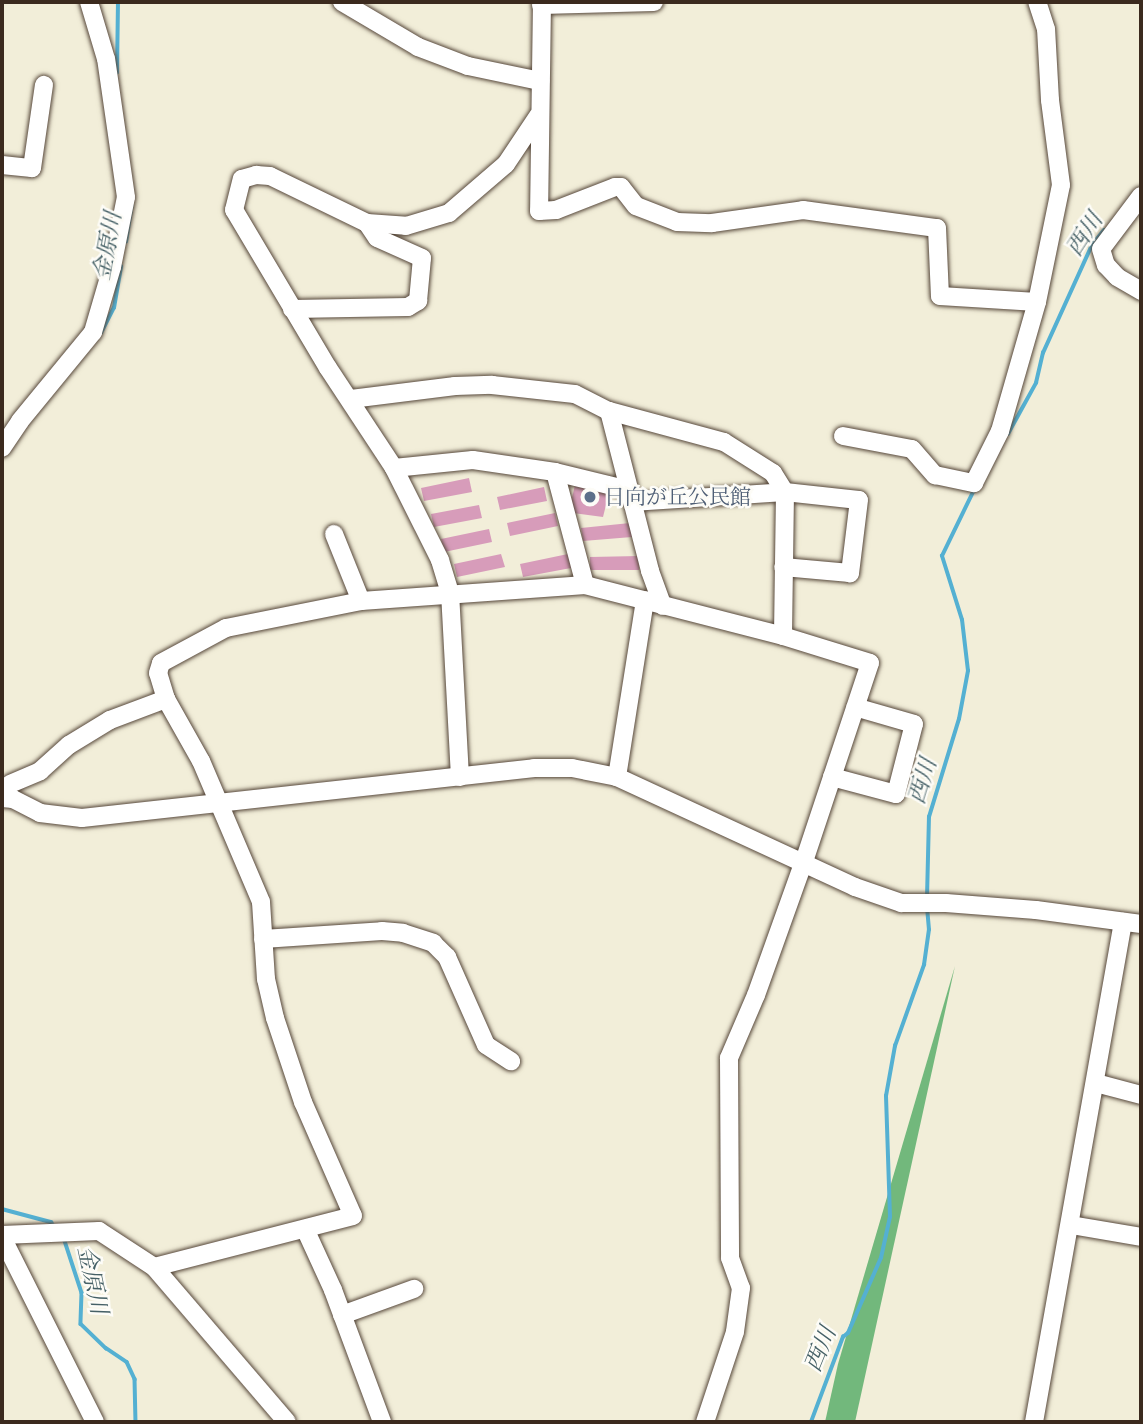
<!DOCTYPE html>
<html>
<head>
<meta charset="utf-8">
<style>
  body { margin:0 }
  #map { position:relative; width:1143px; height:1424px; overflow:hidden; background:#f2eed9; font-family:"IM FELL Great Primer","Noto Serif JP",serif }
  div>[style] { position:absolute }
  .forest>* { inset:0; background:#72b87c }
  .stream>* { height:3.5px; margin:-1.75px; padding:0 1.75px; transform-origin:1.75px; border-radius:1.75px; background:#54b0d2 }
  .building>* { inset:0; background:#d79cba }
  .roads { filter:drop-shadow(0 0 2px #56473a) drop-shadow(0 0 2px #56473a) }
  .minor>* { height:18px; margin:-9px; padding:0 9px; transform-origin:9px; border-radius:9px; background:#fff }
  .dots>* { width:19px; height:19px; translate:-50% -50%; box-sizing:border-box; border:4px solid #fdfcf7; border-radius:50% }
  span { translate:-50% -50%; white-space:nowrap; text-align:center; line-height:1.15; -webkit-text-stroke:5px #fdfcf7; paint-order:stroke }
  .service-label { font-size:21px; color:#4e5e75 }
  .left { translate:0 -50%; text-align:left }
  .water-label { font-size:23px; color:#456066; font-style:italic }
  .frame { position:absolute; inset:0; border:4px solid #3b2a1e; pointer-events:none }
</style>
</head>
<body>
<div id="map">
  <div class="forest">
    <i style="clip-path:polygon(955px 966px,855px 1422px,825px 1422px,838px 1364px)"></i>
  </div>
  <div class="stream">
    <i style="left:117px;top:73px;width:71px;rotate:-89.2deg"></i>
    <i style="left:126px;top:242px;width:37px;rotate:-81deg"></i>
    <i style="left:101px;top:333px;width:28px;rotate:-63deg"></i>
    <i style="left:114px;top:308px;width:42px;rotate:-80.3deg"></i>
    <i style="left:1008px;top:434px;width:58px;rotate:-61.2deg"></i>
    <i style="left:1036px;top:383px;width:31px;rotate:-77deg"></i>
    <i style="left:1043px;top:353px;width:119px;rotate:-65.6deg"></i>
    <i style="left:1092px;top:245px;width:19px;rotate:-51deg"></i>
    <i style="left:927px;top:898px;width:81px;rotate:-88.6deg"></i>
    <i style="left:929px;top:817px;width:102px;rotate:-73deg"></i>
    <i style="left:959px;top:719px;width:49px;rotate:-79.4deg"></i>
    <i style="left:968px;top:671px;width:51px;rotate:-96.7deg"></i>
    <i style="left:962px;top:620px;width:67px;rotate:-107.4deg"></i>
    <i style="left:942px;top:556px;width:76px;rotate:-64.1deg"></i>
    <i style="left:2px;top:1209px;width:51px;rotate:14.9deg"></i>
    <i style="left:51px;top:1222px;width:6px;rotate:51deg"></i>
    <i style="left:64px;top:1238px;width:58px;rotate:71.9deg"></i>
    <i style="left:82px;top:1293px;width:31px;rotate:92deg"></i>
    <i style="left:81px;top:1324px;width:35px;rotate:44deg"></i>
    <i style="left:106px;top:1348px;width:25px;rotate:34deg"></i>
    <i style="left:127px;top:1362px;width:19px;rotate:65deg"></i>
    <i style="left:135px;top:1379px;width:43px;rotate:88.7deg"></i>
    <i style="left:811px;top:1422px;width:91px;rotate:-69.4deg"></i>
    <i style="left:843px;top:1337px;width:6px;rotate:-39deg"></i>
    <i style="left:848px;top:1333px;width:82px;rotate:-66.3deg"></i>
    <i style="left:881px;top:1258px;width:42px;rotate:-77.6deg"></i>
    <i style="left:890px;top:1217px;width:121px;rotate:-91.9deg"></i>
    <i style="left:886px;top:1096px;width:51px;rotate:-79.8deg"></i>
    <i style="left:895px;top:1046px;width:86px;rotate:-70.3deg"></i>
    <i style="left:924px;top:965px;width:35px;rotate:-82deg"></i>
    <i style="left:929px;top:930px;width:21px;rotate:-95deg"></i>
  </div>
  <div class="building">
    <i style="clip-path:polygon(469px 478px,472px 492px,424px 501px,421px 488px)"></i>
    <i style="clip-path:polygon(575px 485px,609px 493px,603px 517px,573px 513px,571px 502px)"></i>
    <i style="clip-path:polygon(544px 487px,547px 501px,500px 510px,497px 497px)"></i>
    <i style="clip-path:polygon(479px 505px,482px 518px,434px 527px,431px 514px)"></i>
    <i style="clip-path:polygon(555px 513px,558px 526px,510px 536px,507px 523px)"></i>
    <i style="clip-path:polygon(630px 523px,632px 537px,583px 541px,581px 528px)"></i>
    <i style="clip-path:polygon(489px 529px,492px 542px,444px 552px,441px 539px)"></i>
    <i style="clip-path:polygon(501px 554px,505px 567px,457px 577px,454px 564px)"></i>
    <i style="clip-path:polygon(568px 554px,571px 568px,523px 577px,520px 564px)"></i>
    <i style="clip-path:polygon(639px 556px,639px 570px,590px 570px,590px 557px)"></i>
  </div>
  <div class="roads">
    <div class="minor">
      <i style="left:342px;top:2px;width:88px;rotate:30.6deg"></i>
      <i style="left:418px;top:47px;width:53px;rotate:20.8deg"></i>
      <i style="left:468px;top:66px;width:74px;rotate:11.8deg"></i>
      <i style="left:542px;top:2px;width:209px;rotate:90.8deg"></i>
      <i style="left:539px;top:211px;width:17px;rotate:-3deg"></i>
      <i style="left:556px;top:210px;width:63px;rotate:-21.3deg"></i>
      <i style="left:615px;top:187px;width:6px"></i>
      <i style="left:621px;top:187px;width:24px;rotate:52deg"></i>
      <i style="left:636px;top:206px;width:44px;rotate:21.3deg"></i>
      <i style="left:677px;top:222px;width:35px;rotate:2deg"></i>
      <i style="left:712px;top:223px;width:92px;rotate:-8.1deg"></i>
      <i style="left:803px;top:210px;width:135px;rotate:7.7deg"></i>
      <i style="left:937px;top:228px;width:68px;rotate:87.5deg"></i>
      <i style="left:940px;top:296px;width:97px;rotate:3.5deg"></i>
      <i style="left:541px;top:5px;width:113px;rotate:-1.5deg"></i>
      <i style="left:2px;top:165px;width:30px;rotate:6deg"></i>
      <i style="left:32px;top:168px;width:84px;rotate:-81.8deg"></i>
      <i style="left:1141px;top:196px;width:66px;rotate:127deg"></i>
      <i style="left:1101px;top:249px;width:17px;rotate:73deg"></i>
      <i style="left:1106px;top:265px;width:16px;rotate:47deg"></i>
      <i style="left:1117px;top:277px;width:28px;rotate:30deg"></i>
      <i style="left:292px;top:309px;width:116px;rotate:-1deg"></i>
      <i style="left:408px;top:307px;width:12px;rotate:-31deg"></i>
      <i style="left:418px;top:301px;width:43px;rotate:-84.7deg"></i>
      <i style="left:422px;top:258px;width:49px;rotate:-156deg"></i>
      <i style="left:377px;top:238px;width:18px;rotate:-124deg"></i>
      <i style="left:351px;top:399px;width:105px;rotate:-7.1deg"></i>
      <i style="left:455px;top:386px;width:37px;rotate:-2deg"></i>
      <i style="left:492px;top:385px;width:83px;rotate:6.2deg"></i>
      <i style="left:575px;top:394px;width:38px;rotate:27deg"></i>
      <i style="left:609px;top:411px;width:119px;rotate:15.1deg"></i>
      <i style="left:724px;top:442px;width:58px;rotate:32.3deg"></i>
      <i style="left:773px;top:473px;width:22px;rotate:58deg"></i>
      <i style="left:785px;top:492px;width:144px;rotate:90.8deg"></i>
      <i style="left:609px;top:411px;width:165px;rotate:75.6deg"></i>
      <i style="left:650px;top:571px;width:37px;rotate:70deg"></i>
      <i style="left:843px;top:436px;width:70px;rotate:10.7deg"></i>
      <i style="left:912px;top:449px;width:35px;rotate:49deg"></i>
      <i style="left:935px;top:475px;width:40px;rotate:12deg"></i>
      <i style="left:974px;top:483px;width:58px;rotate:-63.4deg"></i>
      <i style="left:1000px;top:431px;width:134px;rotate:-74deg"></i>
      <i style="left:1037px;top:302px;width:119px;rotate:-78.4deg"></i>
      <i style="left:1061px;top:185px;width:86px;rotate:-97.4deg"></i>
      <i style="left:1050px;top:100px;width:71px;rotate:-93.2deg"></i>
      <i style="left:1046px;top:29px;width:28px;rotate:-108deg"></i>
      <i style="left:2px;top:448px;width:32px;rotate:-56deg"></i>
      <i style="left:20px;top:421px;width:115px;rotate:-50.6deg"></i>
      <i style="left:93px;top:332px;width:68px;rotate:-73.7deg"></i>
      <i style="left:112px;top:267px;width:71px;rotate:-78.7deg"></i>
      <i style="left:126px;top:197px;width:139px;rotate:-98.2deg"></i>
      <i style="left:106px;top:59px;width:59px;rotate:-106.6deg"></i>
      <i style="left:394px;top:468px;width:79px;rotate:-5.8deg"></i>
      <i style="left:473px;top:460px;width:83px;rotate:8.3deg"></i>
      <i style="left:555px;top:472px;width:76px;rotate:13.7deg"></i>
      <i style="left:555px;top:472px;width:117px;rotate:75.1deg"></i>
      <i style="left:632px;top:502px;width:153px;rotate:-3.7deg"></i>
      <i style="left:785px;top:492px;width:74px;rotate:6.2deg"></i>
      <i style="left:859px;top:500px;width:74px;rotate:97deg"></i>
      <i style="left:850px;top:573px;width:67px;rotate:-174.9deg"></i>
      <i style="left:334px;top:534px;width:72px;rotate:68.1deg"></i>
      <i style="left:166px;top:699px;width:27px;rotate:-107deg"></i>
      <i style="left:158px;top:673px;width:10px;rotate:-73deg"></i>
      <i style="left:161px;top:663px;width:74px;rotate:-28.3deg"></i>
      <i style="left:226px;top:628px;width:138px;rotate:-11.3deg"></i>
      <i style="left:361px;top:601px;width:225px;rotate:-4.1deg"></i>
      <i style="left:585px;top:585px;width:204px;rotate:14.4deg"></i>
      <i style="left:783px;top:636px;width:91px;rotate:17.2deg"></i>
      <i style="left:870px;top:663px;width:209px;rotate:108.4deg"></i>
      <i style="left:804px;top:861px;width:142px;rotate:109.7deg"></i>
      <i style="left:756px;top:995px;width:69px;rotate:113.2deg"></i>
      <i style="left:729px;top:1058px;width:200px;rotate:89.7deg"></i>
      <i style="left:730px;top:1258px;width:32px;rotate:70deg"></i>
      <i style="left:741px;top:1288px;width:44px;rotate:97.8deg"></i>
      <i style="left:735px;top:1332px;width:95px;rotate:108.4deg"></i>
      <i style="left:460px;top:777px;width:184px;rotate:-93.1deg"></i>
      <i style="left:450px;top:593px;width:34px;rotate:-107deg"></i>
      <i style="left:440px;top:560px;width:103px;rotate:-116.6deg"></i>
      <i style="left:394px;top:468px;width:120px;rotate:-123.4deg"></i>
      <i style="left:328px;top:368px;width:184px;rotate:-120.7deg"></i>
      <i style="left:234px;top:210px;width:32px;rotate:-76deg"></i>
      <i style="left:242px;top:179px;width:15px;rotate:-16deg"></i>
      <i style="left:256px;top:175px;width:14px;rotate:4deg"></i>
      <i style="left:270px;top:176px;width:108px;rotate:25.9deg"></i>
      <i style="left:367px;top:223px;width:39px;rotate:4deg"></i>
      <i style="left:406px;top:226px;width:45px;rotate:-16.8deg"></i>
      <i style="left:449px;top:213px;width:75px;rotate:-40.7deg"></i>
      <i style="left:506px;top:164px;width:58px;rotate:-56.3deg"></i>
      <i style="left:617px;top:777px;width:179px;rotate:-81deg"></i>
      <i style="left:832px;top:777px;width:66px;rotate:14.9deg"></i>
      <i style="left:896px;top:794px;width:72px;rotate:-75.6deg"></i>
      <i style="left:914px;top:724px;width:61px;rotate:-163.9deg"></i>
      <i style="left:10px;top:784px;width:33px;rotate:-23deg"></i>
      <i style="left:40px;top:771px;width:39px;rotate:-42deg"></i>
      <i style="left:69px;top:745px;width:48px;rotate:-31.4deg"></i>
      <i style="left:110px;top:720px;width:60px;rotate:-20.6deg"></i>
      <i style="left:166px;top:699px;width:71px;rotate:60.6deg"></i>
      <i style="left:201px;top:761px;width:153px;rotate:66.9deg"></i>
      <i style="left:261px;top:902px;width:77px;rotate:86.3deg"></i>
      <i style="left:266px;top:979px;width:40px;rotate:77deg"></i>
      <i style="left:275px;top:1018px;width:89px;rotate:71.6deg"></i>
      <i style="left:303px;top:1102px;width:124px;rotate:66.3deg"></i>
      <i style="left:353px;top:1216px;width:205px;rotate:165.6deg"></i>
      <i style="left:2px;top:798px;width:11px;rotate:5deg"></i>
      <i style="left:13px;top:799px;width:30px;rotate:27deg"></i>
      <i style="left:40px;top:813px;width:42px;rotate:6.8deg"></i>
      <i style="left:82px;top:818px;width:455px;rotate:-6.3deg"></i>
      <i style="left:534px;top:768px;width:38px"></i>
      <i style="left:572px;top:768px;width:46px;rotate:11.3deg"></i>
      <i style="left:617px;top:777px;width:262px;rotate:24.8deg"></i>
      <i style="left:855px;top:887px;width:49px;rotate:19.2deg"></i>
      <i style="left:901px;top:903px;width:45px"></i>
      <i style="left:946px;top:903px;width:90px;rotate:4.4deg"></i>
      <i style="left:1036px;top:910px;width:106px;rotate:7.6deg"></i>
      <i style="left:263px;top:939px;width:119px;rotate:-3.8deg"></i>
      <i style="left:382px;top:931px;width:21px;rotate:5deg"></i>
      <i style="left:403px;top:933px;width:32px;rotate:18deg"></i>
      <i style="left:433px;top:943px;width:20px;rotate:45deg"></i>
      <i style="left:447px;top:957px;width:96px;rotate:66.1deg"></i>
      <i style="left:486px;top:1045px;width:30px;rotate:33deg"></i>
      <i style="left:1096px;top:1083px;width:47px;rotate:14.9deg"></i>
      <i style="left:1071px;top:1225px;width:71px;rotate:9.7deg"></i>
      <i style="left:306px;top:1231px;width:65px;rotate:65.4deg"></i>
      <i style="left:333px;top:1290px;width:141px;rotate:69.6deg"></i>
      <i style="left:2px;top:1235px;width:97px;rotate:-2.4deg"></i>
      <i style="left:99px;top:1231px;width:66px;rotate:33.2deg"></i>
      <i style="left:154px;top:1267px;width:204px;rotate:49.4deg"></i>
      <i style="left:2px;top:1237px;width:207px;rotate:63.3deg"></i>
      <i style="left:342px;top:1315px;width:77px;rotate:-19.9deg"></i>
      <i style="left:1034px;top:1422px;width:508px;rotate:-79.91deg"></i>
    </div>
  </div>
  <div class="dots">
    <i style="left:590px;top:497px;background:#5c6f8a"></i>
  </div>
  <div class="service-label">
    <span class="left" style="left:604px;top:497px">日向が丘公民館</span>
  </div>
  <div class="water-label">
    <span style="left:1084px;top:234px;rotate:-57deg">西川</span>
    <span style="left:107px;top:246px;rotate:-80deg">金原川</span>
    <span style="left:922px;top:781px;rotate:-73deg">西川</span>
    <span style="left:93px;top:1280px;rotate:78deg">金原川</span>
    <span style="left:820px;top:1349px;rotate:-68deg">西川</span>
  </div>
  <div class="frame"></div>
</div>
</body>
</html>
